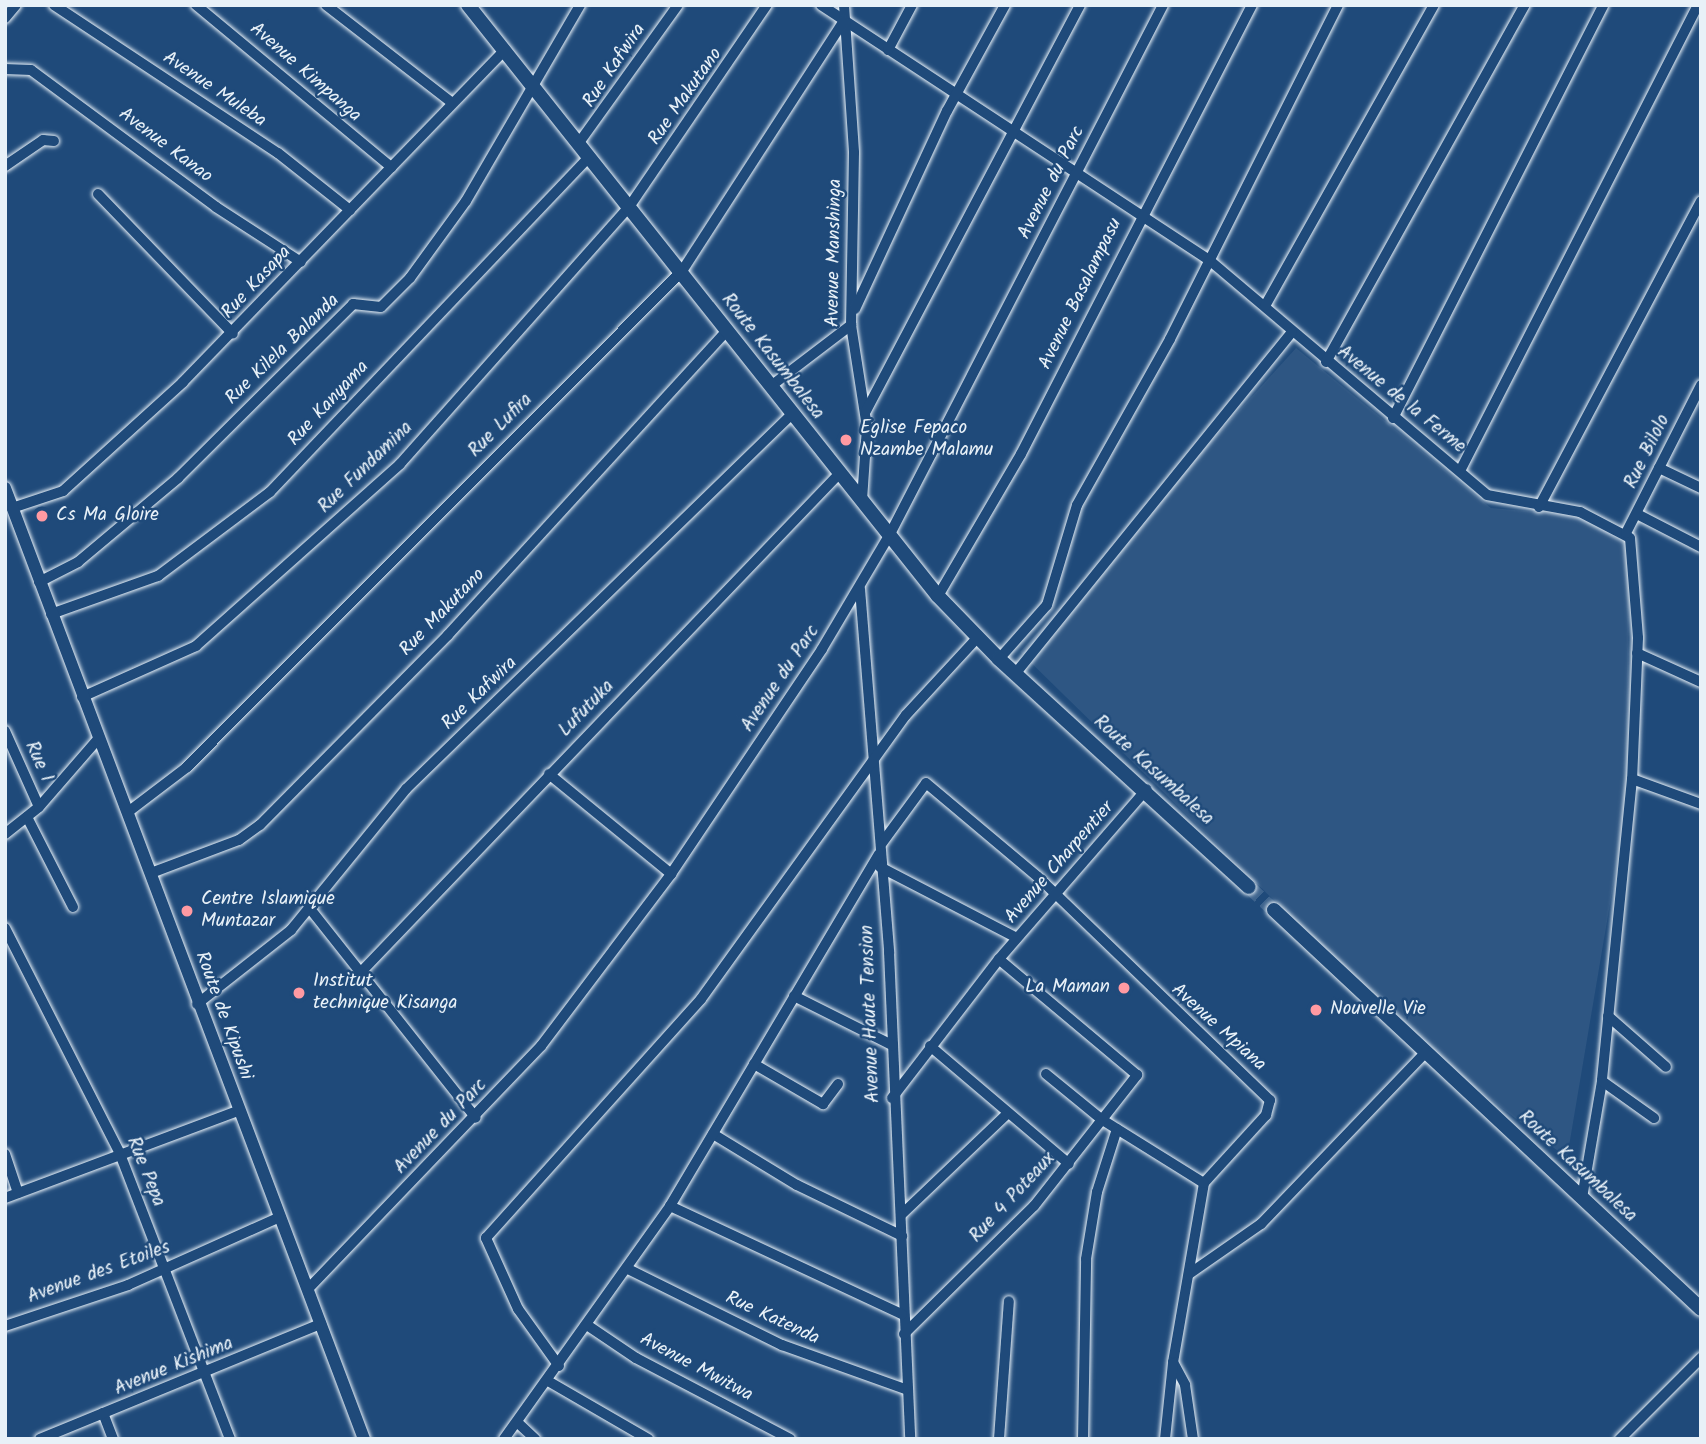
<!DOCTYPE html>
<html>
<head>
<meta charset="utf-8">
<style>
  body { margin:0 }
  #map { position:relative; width:1706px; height:1444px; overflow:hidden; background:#1f4a7a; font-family:Kalam,sans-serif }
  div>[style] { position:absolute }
  .built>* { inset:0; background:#2e5683 }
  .highway-tunnel>* { height:14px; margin-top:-7px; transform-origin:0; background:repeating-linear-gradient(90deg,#3d638d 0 14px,transparent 0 21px) }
  .roads { filter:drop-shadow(0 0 2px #e8f1f8) drop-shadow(0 0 2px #e8f1f8) }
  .minor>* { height:10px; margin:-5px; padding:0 5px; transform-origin:5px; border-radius:5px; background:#1f4a7a }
  .major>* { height:12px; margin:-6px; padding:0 6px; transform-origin:6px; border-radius:6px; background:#1f4a7a }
  .highway>* { height:14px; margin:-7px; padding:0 7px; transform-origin:7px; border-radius:7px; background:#1f4a7a }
  .dots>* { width:19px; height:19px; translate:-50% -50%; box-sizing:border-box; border:4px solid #1f4a7a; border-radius:50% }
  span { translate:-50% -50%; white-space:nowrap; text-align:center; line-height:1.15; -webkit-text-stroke:5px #1f4a7a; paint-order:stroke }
  .street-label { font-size:19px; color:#e8f1f8 }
  .poi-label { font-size:19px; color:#e8f1f8 }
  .left { translate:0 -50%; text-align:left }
  .right { translate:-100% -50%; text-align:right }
  .frame { position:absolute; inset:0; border:7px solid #e8f1f8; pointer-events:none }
</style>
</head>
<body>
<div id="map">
  <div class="built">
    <i style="clip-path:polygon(1296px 348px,1491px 508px,1582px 516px,1629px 547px,1627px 803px,1567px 1158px,1428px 1051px,1020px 652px)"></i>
  </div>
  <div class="highway-tunnel">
    <i style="left:1249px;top:887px;width:34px;rotate:43deg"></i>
  </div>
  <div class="roads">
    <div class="minor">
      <i style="left:54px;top:5px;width:268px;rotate:33.5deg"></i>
      <i style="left:278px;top:153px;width:92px;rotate:38.4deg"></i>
      <i style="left:196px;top:5px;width:254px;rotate:39.7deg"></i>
      <i style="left:326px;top:5px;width:158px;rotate:37.8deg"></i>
      <i style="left:821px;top:5px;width:463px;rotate:33.3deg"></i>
      <i style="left:1208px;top:259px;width:365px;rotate:40.2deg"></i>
      <i style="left:1487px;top:495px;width:95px;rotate:10.4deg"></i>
      <i style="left:1580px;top:512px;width:56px;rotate:27.5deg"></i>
      <i style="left:1630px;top:538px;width:100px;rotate:85.4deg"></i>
      <i style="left:1638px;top:638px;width:141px;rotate:92.4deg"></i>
      <i style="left:1632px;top:779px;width:303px;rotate:95.7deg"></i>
      <i style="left:1602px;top:1081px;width:119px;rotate:99.7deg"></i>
      <i style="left:844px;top:5px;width:148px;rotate:86.1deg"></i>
      <i style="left:854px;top:153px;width:172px;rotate:91deg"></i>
      <i style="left:851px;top:325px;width:103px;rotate:81.1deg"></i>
      <i style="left:867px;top:427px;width:74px;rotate:93.9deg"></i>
      <i style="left:5px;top:18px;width:17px;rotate:-50deg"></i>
      <i style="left:888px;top:50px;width:51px;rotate:-61.9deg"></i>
      <i style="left:5px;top:69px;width:26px;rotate:2deg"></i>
      <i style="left:31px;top:70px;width:230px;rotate:36.5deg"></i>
      <i style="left:216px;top:207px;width:101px;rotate:32.9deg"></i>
      <i style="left:578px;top:144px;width:171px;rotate:-54.3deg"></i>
      <i style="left:5px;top:166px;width:46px;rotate:-34.4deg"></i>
      <i style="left:43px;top:140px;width:11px;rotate:5deg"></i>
      <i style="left:98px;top:194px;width:194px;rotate:46deg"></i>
      <i style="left:1265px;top:306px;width:345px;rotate:-60.7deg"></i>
      <i style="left:855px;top:309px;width:218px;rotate:-65.1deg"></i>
      <i style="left:947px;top:111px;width:121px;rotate:-61.3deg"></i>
      <i style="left:1326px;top:362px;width:409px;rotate:-60.9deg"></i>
      <i style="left:771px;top:386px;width:101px;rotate:-37.3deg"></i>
      <i style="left:866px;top:411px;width:459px;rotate:-62.2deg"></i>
      <i style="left:1393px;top:418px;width:463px;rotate:-63deg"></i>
      <i style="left:1659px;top:468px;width:47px;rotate:25.5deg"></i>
      <i style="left:1460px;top:471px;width:523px;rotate:-62.95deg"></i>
      <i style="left:1539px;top:507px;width:346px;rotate:-62.1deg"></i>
      <i style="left:12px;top:508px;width:54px;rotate:-18.4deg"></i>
      <i style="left:63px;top:491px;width:162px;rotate:-42.2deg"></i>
      <i style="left:183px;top:382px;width:463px;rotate:-45.9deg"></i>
      <i style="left:1637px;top:514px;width:72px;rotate:27.3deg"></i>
      <i style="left:1626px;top:533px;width:166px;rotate:-63.1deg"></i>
      <i style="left:39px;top:582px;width:44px;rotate:-27.1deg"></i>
      <i style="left:78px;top:562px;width:131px;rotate:-40deg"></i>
      <i style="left:178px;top:478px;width:247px;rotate:-44.8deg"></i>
      <i style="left:353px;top:304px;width:28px;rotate:6deg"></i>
      <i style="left:381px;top:307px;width:41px;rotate:-45deg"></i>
      <i style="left:410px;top:278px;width:95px;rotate:-54deg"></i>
      <i style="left:466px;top:201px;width:227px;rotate:-59.8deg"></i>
      <i style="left:860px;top:589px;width:364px;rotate:85.4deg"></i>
      <i style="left:889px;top:952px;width:487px;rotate:87.5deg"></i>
      <i style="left:938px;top:596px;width:164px;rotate:-59.7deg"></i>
      <i style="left:1021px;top:454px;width:505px;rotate:-62.78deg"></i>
      <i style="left:51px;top:614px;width:114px;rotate:-19.6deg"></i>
      <i style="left:158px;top:576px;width:140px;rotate:-36.9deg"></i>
      <i style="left:270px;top:492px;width:463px;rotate:-46.4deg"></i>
      <i style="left:1637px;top:653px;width:70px;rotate:24.4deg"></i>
      <i style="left:999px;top:659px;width:72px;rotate:-48.4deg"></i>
      <i style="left:1047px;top:605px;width:104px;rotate:-73.3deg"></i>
      <i style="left:1077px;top:505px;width:190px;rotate:-60.7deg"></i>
      <i style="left:1170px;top:339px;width:374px;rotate:-63.3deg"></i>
      <i style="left:1015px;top:674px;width:440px;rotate:-51deg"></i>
      <i style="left:82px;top:697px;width:125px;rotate:-24.1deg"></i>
      <i style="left:196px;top:646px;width:273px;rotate:-41.7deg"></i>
      <i style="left:400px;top:464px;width:344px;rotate:-48.3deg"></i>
      <i style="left:629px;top:207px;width:245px;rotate:-55.7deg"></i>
      <i style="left:5px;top:731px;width:83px;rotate:65.9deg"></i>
      <i style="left:549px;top:774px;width:158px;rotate:39.3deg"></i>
      <i style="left:1632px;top:779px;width:73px;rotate:19.9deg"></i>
      <i style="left:128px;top:812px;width:74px;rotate:-37.3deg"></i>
      <i style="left:187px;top:767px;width:701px;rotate:-45.06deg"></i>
      <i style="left:682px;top:271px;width:298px;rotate:-57.1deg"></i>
      <i style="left:27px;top:817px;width:101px;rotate:62.9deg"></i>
      <i style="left:5px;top:834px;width:43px;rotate:-38.5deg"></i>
      <i style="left:39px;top:807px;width:91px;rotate:-49deg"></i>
      <i style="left:882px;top:843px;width:74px;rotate:-53.7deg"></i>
      <i style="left:926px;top:783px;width:146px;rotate:40deg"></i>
      <i style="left:1038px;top:877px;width:322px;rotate:43.9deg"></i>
      <i style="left:1270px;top:1100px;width:16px;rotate:105deg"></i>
      <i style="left:1266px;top:1115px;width:92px;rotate:132.4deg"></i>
      <i style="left:1204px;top:1183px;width:182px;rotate:99.8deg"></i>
      <i style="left:1173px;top:1362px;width:26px;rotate:62deg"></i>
      <i style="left:1185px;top:1385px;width:55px;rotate:81.6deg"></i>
      <i style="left:880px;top:867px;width:154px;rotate:27.4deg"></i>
      <i style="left:151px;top:873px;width:94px;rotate:-20.6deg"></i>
      <i style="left:239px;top:840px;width:26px;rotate:-36deg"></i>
      <i style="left:260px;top:825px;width:267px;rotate:-45.3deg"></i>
      <i style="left:448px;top:635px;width:413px;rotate:-47.5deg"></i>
      <i style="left:311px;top:910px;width:265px;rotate:51.6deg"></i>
      <i style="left:5px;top:928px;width:254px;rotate:63deg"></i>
      <i style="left:120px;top:1154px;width:305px;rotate:68.9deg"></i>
      <i style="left:362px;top:971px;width:689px;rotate:-46.18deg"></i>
      <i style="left:794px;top:996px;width:110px;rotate:26.6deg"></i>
      <i style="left:197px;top:1004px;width:120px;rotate:-38.2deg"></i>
      <i style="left:291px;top:930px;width:182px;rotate:-50.8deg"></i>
      <i style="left:406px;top:789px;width:540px;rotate:-44.17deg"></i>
      <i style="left:1608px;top:1016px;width:77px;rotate:41.3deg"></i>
      <i style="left:930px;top:1046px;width:182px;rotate:40.3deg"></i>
      <i style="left:754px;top:1064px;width:80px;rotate:30.1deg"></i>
      <i style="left:823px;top:1104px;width:25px;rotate:-53deg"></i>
      <i style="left:1046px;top:1074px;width:71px;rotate:39.3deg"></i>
      <i style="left:1101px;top:1119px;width:121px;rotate:31.9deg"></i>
      <i style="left:1602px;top:1081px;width:64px;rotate:35.4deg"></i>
      <i style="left:892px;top:1098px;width:175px;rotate:-52.4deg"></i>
      <i style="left:999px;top:959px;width:225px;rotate:-49deg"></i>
      <i style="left:713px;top:1134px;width:98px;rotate:31.3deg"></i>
      <i style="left:797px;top:1185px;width:117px;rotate:25.9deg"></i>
      <i style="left:5px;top:1154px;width:41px;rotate:71.6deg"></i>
      <i style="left:5px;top:1198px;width:249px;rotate:-20.5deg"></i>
      <i style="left:670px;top:1206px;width:256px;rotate:25deg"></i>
      <i style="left:901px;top:1215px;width:144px;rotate:-43.6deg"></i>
      <i style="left:628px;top:1269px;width:172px;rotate:26.3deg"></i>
      <i style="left:782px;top:1345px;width:131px;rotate:19.7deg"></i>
      <i style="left:1189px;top:1274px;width:88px;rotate:-34.8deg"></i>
      <i style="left:1261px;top:1224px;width:238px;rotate:-46.2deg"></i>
      <i style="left:308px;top:1289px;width:337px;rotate:-46.2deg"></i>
      <i style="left:541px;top:1046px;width:216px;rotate:-52.9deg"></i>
      <i style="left:671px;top:874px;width:271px;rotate:-56.1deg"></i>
      <i style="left:822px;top:649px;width:134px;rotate:-59.4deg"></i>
      <i style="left:890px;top:534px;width:595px;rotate:-62.7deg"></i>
      <i style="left:587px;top:1325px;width:59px;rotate:34deg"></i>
      <i style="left:636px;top:1358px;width:174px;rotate:27.7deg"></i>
      <i style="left:5px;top:1326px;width:130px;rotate:-18.4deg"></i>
      <i style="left:128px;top:1285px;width:167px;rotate:-24.1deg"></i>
      <i style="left:904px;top:1334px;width:182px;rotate:-44.6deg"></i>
      <i style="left:1034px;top:1206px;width:167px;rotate:-51.8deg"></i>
      <i style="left:1137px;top:1075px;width:180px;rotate:-140deg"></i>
      <i style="left:559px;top:1366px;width:70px;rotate:-125.7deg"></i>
      <i style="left:518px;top:1309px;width:78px;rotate:-114.3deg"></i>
      <i style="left:486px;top:1238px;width:321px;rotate:-48deg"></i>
      <i style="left:701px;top:999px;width:350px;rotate:-54.2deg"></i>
      <i style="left:906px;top:715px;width:105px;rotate:-47.3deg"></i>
      <i style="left:548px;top:1381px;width:116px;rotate:30.1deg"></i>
      <i style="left:103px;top:1413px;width:28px;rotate:69deg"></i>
      <i style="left:517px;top:1422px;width:25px;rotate:43deg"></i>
      <i style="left:40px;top:1439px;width:304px;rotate:-22.3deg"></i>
      <i style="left:504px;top:1439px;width:286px;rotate:-54.5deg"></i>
      <i style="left:670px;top:1206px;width:409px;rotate:-59.3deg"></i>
      <i style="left:999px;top:1439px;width:138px;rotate:-85.9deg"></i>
      <i style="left:1083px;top:1439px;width:180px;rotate:-89deg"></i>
      <i style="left:1086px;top:1259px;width:68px;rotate:-80.7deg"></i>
      <i style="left:1097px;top:1192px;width:66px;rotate:-72.4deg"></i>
      <i style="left:1165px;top:1439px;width:76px;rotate:-84deg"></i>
      <i style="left:1620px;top:1439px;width:115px;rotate:-45deg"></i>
    </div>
    <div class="major">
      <i style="left:5px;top:488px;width:1017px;rotate:69.32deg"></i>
    </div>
    <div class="highway">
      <i style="left:468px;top:5px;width:755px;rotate:51.51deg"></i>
      <i style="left:938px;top:596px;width:88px;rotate:45.9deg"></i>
      <i style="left:999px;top:659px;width:338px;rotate:42.4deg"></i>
      <i style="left:1274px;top:910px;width:584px;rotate:43.06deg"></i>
    </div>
  </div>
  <div class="dots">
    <i style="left:846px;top:440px;background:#ff9aa2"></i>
    <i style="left:42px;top:516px;background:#ff9aa2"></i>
    <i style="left:187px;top:911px;background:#ff9aa2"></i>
    <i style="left:1124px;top:988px;background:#ff9aa2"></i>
    <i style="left:299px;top:993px;background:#ff9aa2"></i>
    <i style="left:1316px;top:1010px;background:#ff9aa2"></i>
  </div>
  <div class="street-label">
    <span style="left:615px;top:66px;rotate:-56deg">Rue Kafwira</span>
    <span style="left:305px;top:73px;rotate:41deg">Avenue Kimpanga</span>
    <span style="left:214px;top:90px;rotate:34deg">Avenue Muleba</span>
    <span style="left:686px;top:97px;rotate:-55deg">Rue Makutano</span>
    <span style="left:165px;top:146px;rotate:37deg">Avenue Kanao</span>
    <span style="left:1052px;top:183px;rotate:-63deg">Avenue du Parc</span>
    <span style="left:835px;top:253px;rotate:-89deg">Avenue Manshinga</span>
    <span style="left:257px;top:283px;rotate:-47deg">Rue Kasapa</span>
    <span style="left:1081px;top:294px;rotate:-64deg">Avenue Basalampasu</span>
    <span style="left:283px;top:350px;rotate:-44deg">Rue Kilela Balanda</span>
    <span style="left:772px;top:357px;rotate:52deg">Route Kasumbalesa</span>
    <span style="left:1401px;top:400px;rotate:39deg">Avenue de la Ferme</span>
    <span style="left:329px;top:404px;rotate:-47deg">Rue Kanyama</span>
    <span style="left:501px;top:426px;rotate:-45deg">Rue Lufira</span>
    <span style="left:1648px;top:452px;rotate:-64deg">Rue Bilolo</span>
    <span style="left:366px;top:468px;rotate:-44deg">Rue Fundamina</span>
    <span style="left:443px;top:613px;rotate:-46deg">Rue Makutano</span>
    <span style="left:781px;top:679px;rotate:-56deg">Avenue du Parc</span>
    <span style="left:480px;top:694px;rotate:-44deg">Rue Kafwira</span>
    <span style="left:587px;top:709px;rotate:-46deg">Lufutuka</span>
    <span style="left:38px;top:762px;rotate:66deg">Rue I</span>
    <span style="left:1153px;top:771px;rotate:42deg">Route Kasumbalesa</span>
    <span style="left:1060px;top:863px;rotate:-49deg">Avenue Charpentier</span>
    <span style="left:871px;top:1014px;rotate:-92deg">Avenue Haute Tension</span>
    <span style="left:223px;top:1016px;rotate:70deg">Route de Kipushi</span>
    <span style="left:1218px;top:1028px;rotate:42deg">Avenue Mpiana</span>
    <span style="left:441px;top:1127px;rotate:-46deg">Avenue du Parc</span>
    <span style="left:1577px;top:1167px;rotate:43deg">Route Kasumbalesa</span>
    <span style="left:145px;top:1172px;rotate:68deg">Rue Pepa</span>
    <span style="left:1013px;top:1198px;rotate:-47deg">Rue 4 Poteaux</span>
    <span style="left:99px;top:1273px;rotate:-20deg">Avenue des Etoiles</span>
    <span style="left:772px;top:1319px;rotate:25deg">Rue Katenda</span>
    <span style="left:174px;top:1367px;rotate:-22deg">Avenue Kishima</span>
    <span style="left:696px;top:1368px;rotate:28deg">Avenue Mwitwa</span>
  </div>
  <div class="poi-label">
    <span class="left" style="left:860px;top:440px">Eglise Fepaco<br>Nzambe Malamu</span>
    <span class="left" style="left:56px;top:516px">Cs Ma Gloire</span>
    <span class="left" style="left:201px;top:911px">Centre Islamique<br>Muntazar</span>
    <span class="left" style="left:313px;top:993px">Institut<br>technique Kisanga</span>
    <span class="right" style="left:1110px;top:988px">La Maman</span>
    <span class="left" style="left:1330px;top:1010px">Nouvelle Vie</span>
  </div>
  <div class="frame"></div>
</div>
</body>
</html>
